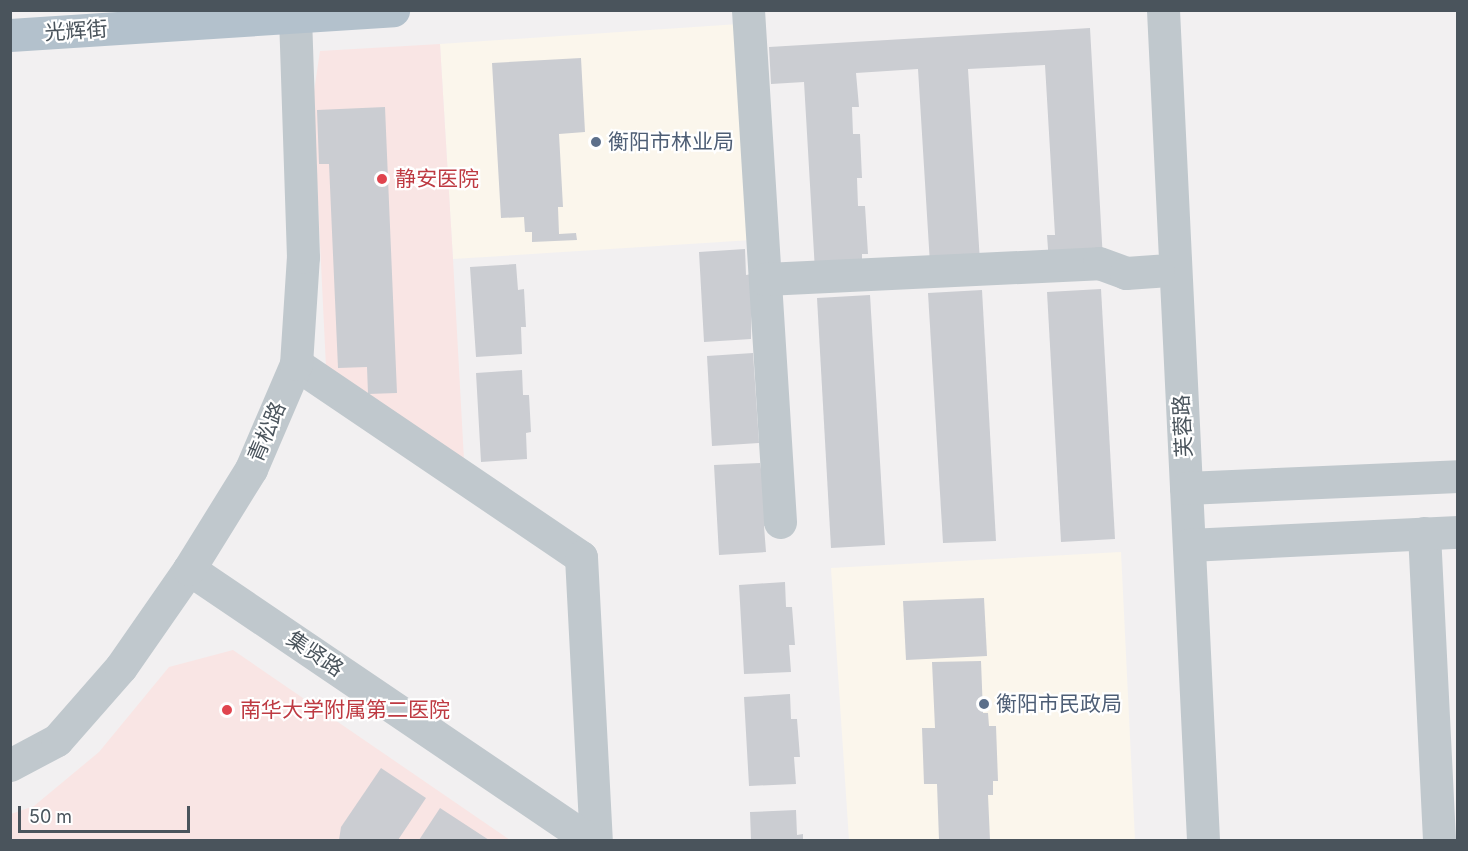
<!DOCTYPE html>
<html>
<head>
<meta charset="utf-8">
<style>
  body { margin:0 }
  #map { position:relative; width:1468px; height:851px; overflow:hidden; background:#f2f0f1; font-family:Inter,"Noto Sans SC",sans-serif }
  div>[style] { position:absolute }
  .commercial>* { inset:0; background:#fbf6ec }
  .medical>* { inset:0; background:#f9e5e4 }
  .building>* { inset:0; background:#cbcdd2 }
  .minor>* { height:33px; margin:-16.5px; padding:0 16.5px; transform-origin:16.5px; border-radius:16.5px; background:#c0c8cd }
  .major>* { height:33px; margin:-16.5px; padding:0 16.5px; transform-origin:16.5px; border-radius:16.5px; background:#b3c1cc }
  .dots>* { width:16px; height:16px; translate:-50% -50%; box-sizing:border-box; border:3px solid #fff; border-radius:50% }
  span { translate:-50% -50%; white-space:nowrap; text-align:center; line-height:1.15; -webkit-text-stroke:4.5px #fff; paint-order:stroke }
  .street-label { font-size:21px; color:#4a545c }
  .service-label { font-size:21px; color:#4e5e75 }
  .left { translate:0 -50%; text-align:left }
  .health-label { font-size:21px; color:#be3a42 }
  .frame { position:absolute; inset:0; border:12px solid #4a545c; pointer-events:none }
  .scale { position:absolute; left:18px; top:806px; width:172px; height:27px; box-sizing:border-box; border:3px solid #4a545c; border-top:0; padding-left:8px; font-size:18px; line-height:21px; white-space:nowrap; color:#4a545c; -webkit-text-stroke:4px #fff; paint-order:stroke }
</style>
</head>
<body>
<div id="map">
  <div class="commercial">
    <i style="clip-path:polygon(739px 24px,752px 240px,453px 259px,440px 44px)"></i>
    <i style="clip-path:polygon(1121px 552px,1135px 840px,849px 840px,831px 568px)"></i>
  </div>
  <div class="medical">
    <i style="clip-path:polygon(440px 44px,453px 259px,464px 460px,326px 367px,313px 98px,320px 51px)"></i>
    <i style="clip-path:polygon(233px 650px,510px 840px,11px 840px,11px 814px,34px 806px,99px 752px,169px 667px)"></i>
  </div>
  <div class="building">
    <i style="clip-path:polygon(1090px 28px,1103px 260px,1049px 263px,1047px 235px,1055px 235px,1045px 65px,968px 69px,980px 262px,930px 264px,918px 69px,856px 73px,859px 107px,852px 107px,853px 134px,860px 134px,862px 178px,857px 178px,858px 206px,865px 206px,868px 254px,862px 254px,862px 268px,815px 271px,804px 82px,771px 84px,769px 47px)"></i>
    <i style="clip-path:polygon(581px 58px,585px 132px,559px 134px,563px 207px,558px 207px,559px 234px,576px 233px,577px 240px,532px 242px,532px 232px,525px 232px,524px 217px,501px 218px,492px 63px)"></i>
    <i style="clip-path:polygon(385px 107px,397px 393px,368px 394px,367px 367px,338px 368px,329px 164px,319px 164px,317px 110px)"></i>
    <i style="clip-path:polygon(745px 249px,746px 275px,752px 274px,751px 339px,704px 342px,699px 252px)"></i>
    <i style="clip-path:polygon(516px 264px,518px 290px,524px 289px,526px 327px,521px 327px,522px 354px,476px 357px,470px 267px)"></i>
    <i style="clip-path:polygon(1101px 289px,1115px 539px,1061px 542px,1047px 292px)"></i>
    <i style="clip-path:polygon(982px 290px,996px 541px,943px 543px,928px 293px)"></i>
    <i style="clip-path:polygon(870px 295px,885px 545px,831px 548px,817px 298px)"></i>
    <i style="clip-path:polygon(753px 353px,759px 443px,712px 446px,707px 356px)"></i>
    <i style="clip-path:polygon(522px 370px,523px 395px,529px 395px,531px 432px,526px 433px,527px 459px,481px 462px,476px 373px)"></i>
    <i style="clip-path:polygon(760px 463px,770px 526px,764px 526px,766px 552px,719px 555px,714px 465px)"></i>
    <i style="clip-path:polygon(785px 582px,786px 607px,792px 607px,795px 645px,789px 645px,791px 672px,744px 674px,739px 585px)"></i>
    <i style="clip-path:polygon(984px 598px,987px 656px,906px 660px,903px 601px)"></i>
    <i style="clip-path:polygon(981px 661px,983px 713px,988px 713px,989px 726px,996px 726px,998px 781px,993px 781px,993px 795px,988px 795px,990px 840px,939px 840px,937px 784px,924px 784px,922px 728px,935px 728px,932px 662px)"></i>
    <i style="clip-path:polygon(790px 694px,791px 719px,797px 719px,800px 757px,794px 757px,796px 784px,749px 786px,744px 697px)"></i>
    <i style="clip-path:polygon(381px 768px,426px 798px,398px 840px,339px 840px,341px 827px)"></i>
    <i style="clip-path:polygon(440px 808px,489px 840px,419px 840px)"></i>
    <i style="clip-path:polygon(796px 810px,797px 835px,803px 834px,803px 840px,751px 840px,750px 812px)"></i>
  </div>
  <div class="minor">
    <i style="left:748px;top:10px;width:513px;rotate:86.42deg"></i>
    <i style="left:1163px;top:10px;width:831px;rotate:87.24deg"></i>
    <i style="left:765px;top:279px;width:334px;rotate:-2.7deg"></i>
    <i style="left:1099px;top:263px;width:29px;rotate:20deg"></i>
    <i style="left:1126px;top:273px;width:32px;rotate:-4deg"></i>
    <i style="left:296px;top:364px;width:344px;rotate:34.1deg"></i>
    <i style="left:581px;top:557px;width:283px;rotate:87deg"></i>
    <i style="left:1186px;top:488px;width:272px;rotate:-2.5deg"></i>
    <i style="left:1424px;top:533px;width:307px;rotate:87.2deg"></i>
    <i style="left:1189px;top:545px;width:269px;rotate:-2.8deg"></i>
    <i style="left:189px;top:569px;width:483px;rotate:34.1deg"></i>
    <i style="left:10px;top:765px;width:53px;rotate:-28deg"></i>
    <i style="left:57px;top:740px;width:97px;rotate:-48.8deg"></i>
    <i style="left:121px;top:667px;width:119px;rotate:-55.2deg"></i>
    <i style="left:189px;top:569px;width:118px;rotate:-58.2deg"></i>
    <i style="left:251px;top:469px;width:114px;rotate:-66.8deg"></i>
    <i style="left:296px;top:364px;width:107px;rotate:-86.3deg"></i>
    <i style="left:303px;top:257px;width:247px;rotate:-91.9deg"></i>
  </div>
  <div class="major">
    <i style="left:10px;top:35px;width:384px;rotate:-3.7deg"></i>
  </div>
  <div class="dots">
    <i style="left:596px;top:142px;background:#5c6f8a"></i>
    <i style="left:382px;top:179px;background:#e0444e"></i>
    <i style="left:984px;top:704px;background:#5c6f8a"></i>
    <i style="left:227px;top:710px;background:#e0444e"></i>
  </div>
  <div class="street-label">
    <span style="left:76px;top:31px;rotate:-4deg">光辉街</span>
    <span style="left:1183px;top:426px;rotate:-93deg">芙蓉路</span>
    <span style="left:267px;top:432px;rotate:-67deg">青松路</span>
    <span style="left:315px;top:654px;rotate:34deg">集贤路</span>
  </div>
  <div class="service-label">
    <span class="left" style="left:608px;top:142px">衡阳市林业局</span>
    <span class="left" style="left:996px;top:704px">衡阳市民政局</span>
  </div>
  <div class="health-label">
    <span class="left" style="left:395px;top:179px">静安医院</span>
    <span class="left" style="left:240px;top:710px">南华大学附属第二医院</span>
  </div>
  <div class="frame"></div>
  <div class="scale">50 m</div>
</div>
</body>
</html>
